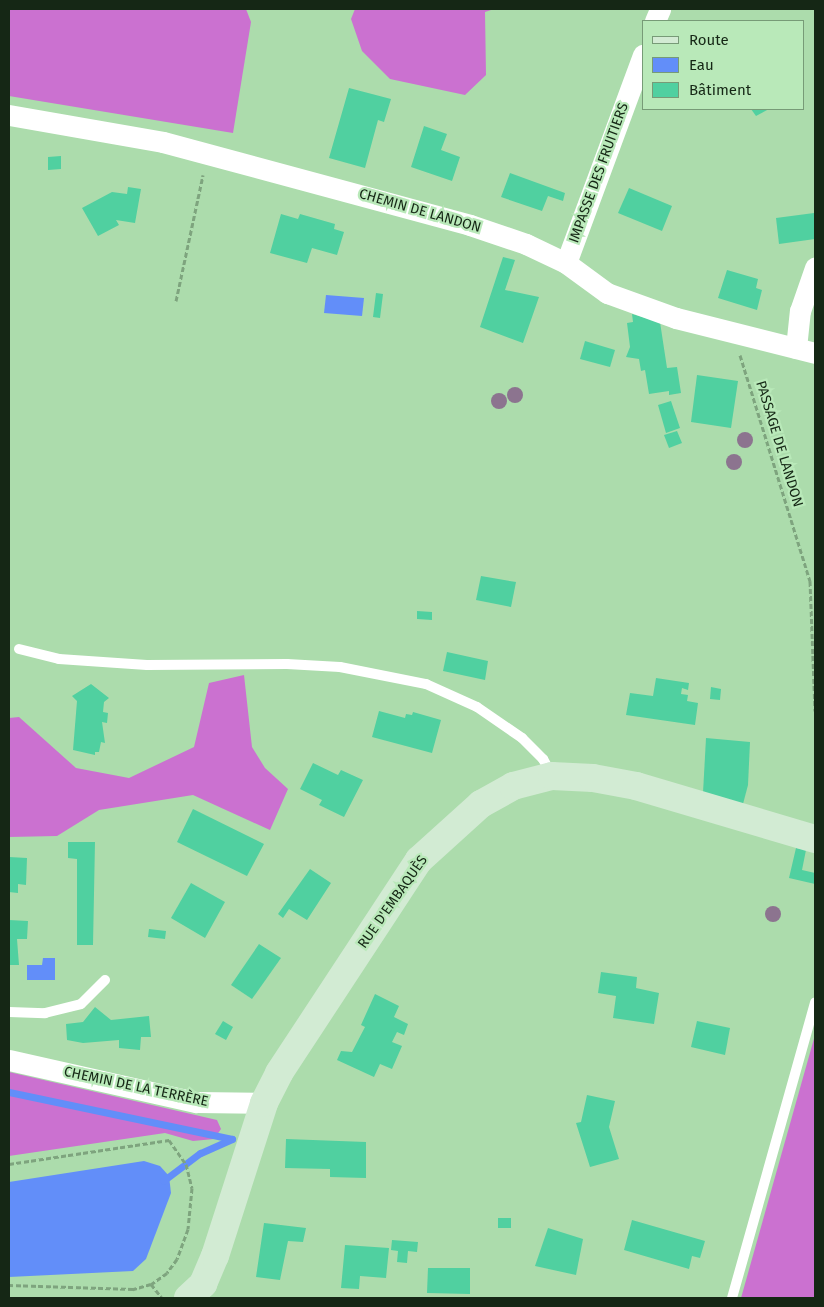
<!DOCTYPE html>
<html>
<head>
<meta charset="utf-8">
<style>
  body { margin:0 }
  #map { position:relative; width:824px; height:1307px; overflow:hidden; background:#acdcac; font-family:"Fira Sans",sans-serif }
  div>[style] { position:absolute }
  .forest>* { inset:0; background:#cb71d0 }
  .water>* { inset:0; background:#628ef9 }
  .stream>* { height:7px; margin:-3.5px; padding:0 3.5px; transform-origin:3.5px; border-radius:3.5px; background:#628ef9 }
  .building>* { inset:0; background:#50d0a0 }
  .path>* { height:3px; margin-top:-1.5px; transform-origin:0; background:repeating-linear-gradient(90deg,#7ea47e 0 5px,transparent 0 7.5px) }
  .lane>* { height:10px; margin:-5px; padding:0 5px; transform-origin:5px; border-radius:5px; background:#fff }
  .street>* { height:21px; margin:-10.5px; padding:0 10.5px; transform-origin:10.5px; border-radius:10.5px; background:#fff }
  .secondary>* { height:28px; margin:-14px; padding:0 14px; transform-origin:14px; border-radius:14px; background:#d2ebd3 }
  .trees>* { width:16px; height:16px; margin:-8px; border-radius:50%; background:#8c748f }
  span { translate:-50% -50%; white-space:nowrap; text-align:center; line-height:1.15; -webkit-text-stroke:4.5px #b9e9b9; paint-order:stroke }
  .street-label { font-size:14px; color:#152715 }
  .frame { position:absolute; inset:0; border:10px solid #152715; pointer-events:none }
  .legend { position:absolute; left:642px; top:20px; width:162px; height:90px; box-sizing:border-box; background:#b9e9b9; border:1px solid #779b77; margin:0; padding:6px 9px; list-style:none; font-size:15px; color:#152715 }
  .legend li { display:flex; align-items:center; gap:10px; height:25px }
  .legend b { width:25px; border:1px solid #779b77 }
</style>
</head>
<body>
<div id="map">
  <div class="forest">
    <i style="clip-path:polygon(9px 9px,246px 9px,251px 22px,233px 133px,9px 96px)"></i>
    <i style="clip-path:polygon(355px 9px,494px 9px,485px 12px,486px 75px,465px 95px,390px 79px,362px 51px,351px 19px)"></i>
    <i style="clip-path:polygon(244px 675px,252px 747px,265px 768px,288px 789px,270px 830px,193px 795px,99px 810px,57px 836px,9px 837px,9px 718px,19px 717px,76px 768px,129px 778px,194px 747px,209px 683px)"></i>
    <i style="clip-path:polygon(815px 1035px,815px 1298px,741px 1298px)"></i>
    <i style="clip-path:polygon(9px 1072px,217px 1120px,221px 1129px,214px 1139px,193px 1141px,165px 1133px,9px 1156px)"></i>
  </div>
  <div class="water">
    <i style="clip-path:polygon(326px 295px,364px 298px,362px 316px,324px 313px)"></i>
    <i style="clip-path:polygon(43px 958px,55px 958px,55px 980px,27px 980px,27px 965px,42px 965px)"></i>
    <i style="clip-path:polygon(144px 1161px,160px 1166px,169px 1176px,171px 1193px,146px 1259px,133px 1271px,9px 1277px,9px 1182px)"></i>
  </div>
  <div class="stream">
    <i style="left:9px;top:1092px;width:228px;rotate:11.9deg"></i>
    <i style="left:232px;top:1139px;width:35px;rotate:156deg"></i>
    <i style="left:200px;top:1153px;width:46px;rotate:142.9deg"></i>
  </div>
  <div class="building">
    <i style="clip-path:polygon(349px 88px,391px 99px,384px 122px,378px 120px,365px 168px,329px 158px)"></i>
    <i style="clip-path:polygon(751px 109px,769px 109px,756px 116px)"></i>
    <i style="clip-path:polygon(424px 126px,447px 134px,441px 150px,460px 157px,452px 181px,411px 167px)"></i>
    <i style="clip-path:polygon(61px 156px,61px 169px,48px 170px,48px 157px)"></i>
    <i style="clip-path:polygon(510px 173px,565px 193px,563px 201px,548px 196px,542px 211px,501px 197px)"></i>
    <i style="clip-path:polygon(128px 187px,141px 189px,135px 223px,116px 220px,119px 225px,98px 236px,82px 208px,112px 192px,127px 194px)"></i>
    <i style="clip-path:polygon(629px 188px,672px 206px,662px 231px,618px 213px)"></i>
    <i style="clip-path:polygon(814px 213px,815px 239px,779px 244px,776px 218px)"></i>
    <i style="clip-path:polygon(281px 214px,298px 219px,300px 214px,335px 224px,334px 229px,344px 232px,337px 255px,312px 248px,307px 263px,270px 253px)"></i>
    <i style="clip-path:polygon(503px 257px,515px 260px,505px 290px,539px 297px,523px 343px,480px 327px)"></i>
    <i style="clip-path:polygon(727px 270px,758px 279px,756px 288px,762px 290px,757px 310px,718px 298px)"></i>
    <i style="clip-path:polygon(376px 293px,383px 294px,380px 318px,373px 317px)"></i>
    <i style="clip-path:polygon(632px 314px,660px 322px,667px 368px,677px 367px,681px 393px,669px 395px,669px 391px,649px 394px,645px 370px,641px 371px,639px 359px,626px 357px,630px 347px,627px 323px,633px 322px)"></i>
    <i style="clip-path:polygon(585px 341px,615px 350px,610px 367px,580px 359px)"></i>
    <i style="clip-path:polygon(697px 375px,738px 381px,731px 428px,691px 422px)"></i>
    <i style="clip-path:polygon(671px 401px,680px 428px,666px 433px,658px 405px)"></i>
    <i style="clip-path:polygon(677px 431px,682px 443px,669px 448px,664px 435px)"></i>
    <i style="clip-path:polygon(481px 576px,516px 582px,511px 607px,476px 600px)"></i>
    <i style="clip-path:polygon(417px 611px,432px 612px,432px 620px,417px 619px)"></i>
    <i style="clip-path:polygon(447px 652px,488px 661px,485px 680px,443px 671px)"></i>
    <i style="clip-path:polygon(656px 678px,689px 683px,688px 690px,682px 688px,681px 694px,688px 695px,687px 701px,698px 703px,695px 725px,626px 715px,630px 693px,653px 696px)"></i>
    <i style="clip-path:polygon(91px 684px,109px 698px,104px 702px,103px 712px,108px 713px,107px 723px,102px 722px,105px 743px,101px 742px,99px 752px,95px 752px,95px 755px,73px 750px,77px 701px,72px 696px)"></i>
    <i style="clip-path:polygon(711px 687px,721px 689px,720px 700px,710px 699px)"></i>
    <i style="clip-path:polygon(379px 711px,405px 718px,406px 714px,412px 715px,413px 712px,441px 720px,432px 753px,372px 737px)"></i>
    <i style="clip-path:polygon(706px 738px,750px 742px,748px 785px,743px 804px,703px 793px)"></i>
    <i style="clip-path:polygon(313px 763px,338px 775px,341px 770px,363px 780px,344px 817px,319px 805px,322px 800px,300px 789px)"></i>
    <i style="clip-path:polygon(193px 809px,264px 844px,247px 876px,177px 842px)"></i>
    <i style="clip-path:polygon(68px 842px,95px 842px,93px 945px,77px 945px,77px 859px,68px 858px)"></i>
    <i style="clip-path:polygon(796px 848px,806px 850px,802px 870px,815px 873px,815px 884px,789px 878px)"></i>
    <i style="clip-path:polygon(9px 857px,27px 858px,26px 885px,18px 884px,18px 893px,9px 892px)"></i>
    <i style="clip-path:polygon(310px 869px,331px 883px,307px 920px,289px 909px,283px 918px,278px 914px)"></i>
    <i style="clip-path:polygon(191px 883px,225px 902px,205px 938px,171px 918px)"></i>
    <i style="clip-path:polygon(9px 920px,28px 921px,27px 939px,17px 939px,19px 965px,9px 965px)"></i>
    <i style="clip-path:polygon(149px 929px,166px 931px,165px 939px,148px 937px)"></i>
    <i style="clip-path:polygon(259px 944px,281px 958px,252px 999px,231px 985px)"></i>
    <i style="clip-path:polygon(601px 972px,637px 977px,636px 988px,659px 993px,654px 1024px,613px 1018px,616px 996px,598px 993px)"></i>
    <i style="clip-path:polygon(375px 994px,399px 1006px,394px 1017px,408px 1024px,404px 1035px,397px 1032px,392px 1042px,402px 1046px,392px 1069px,380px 1064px,374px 1077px,337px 1060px,341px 1051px,352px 1052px,365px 1027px,361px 1025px)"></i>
    <i style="clip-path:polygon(95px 1007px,111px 1020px,149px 1016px,151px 1037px,141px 1037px,140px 1050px,119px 1048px,119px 1040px,83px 1043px,67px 1040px,66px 1024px,83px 1022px)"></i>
    <i style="clip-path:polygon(223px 1021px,233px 1027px,226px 1040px,215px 1034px)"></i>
    <i style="clip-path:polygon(697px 1021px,730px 1028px,725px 1055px,691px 1047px)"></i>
    <i style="clip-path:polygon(587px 1095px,615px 1101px,609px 1127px,619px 1159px,590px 1167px,576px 1123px,581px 1122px)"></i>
    <i style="clip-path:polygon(286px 1139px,366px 1142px,366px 1178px,330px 1177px,330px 1169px,285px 1168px)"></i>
    <i style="clip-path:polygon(498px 1218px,511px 1218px,511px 1228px,498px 1228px)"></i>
    <i style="clip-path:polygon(632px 1220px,705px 1241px,700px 1258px,692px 1256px,689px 1269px,624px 1250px)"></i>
    <i style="clip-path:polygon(264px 1223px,306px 1228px,303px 1242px,288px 1241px,280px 1280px,256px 1277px)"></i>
    <i style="clip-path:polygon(548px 1228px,583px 1239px,576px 1275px,535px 1266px)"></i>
    <i style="clip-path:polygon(392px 1240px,418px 1242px,417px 1252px,408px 1251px,407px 1263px,397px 1262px,398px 1251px,391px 1250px)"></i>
    <i style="clip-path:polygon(345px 1245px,389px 1248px,386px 1278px,360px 1276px,359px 1289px,341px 1288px)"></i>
    <i style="clip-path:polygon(428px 1268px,470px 1268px,470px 1294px,427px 1293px)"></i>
  </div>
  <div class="path">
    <i style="left:176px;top:301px;width:129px;rotate:-77.9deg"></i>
    <i style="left:740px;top:355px;width:237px;rotate:72.8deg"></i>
    <i style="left:810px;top:581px;width:130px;rotate:87.8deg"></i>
    <i style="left:9px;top:1164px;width:162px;rotate:-8.5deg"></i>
    <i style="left:169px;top:1140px;width:29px;rotate:55deg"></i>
    <i style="left:186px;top:1164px;width:25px;rotate:76deg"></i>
    <i style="left:192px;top:1188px;width:41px;rotate:95.6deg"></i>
    <i style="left:188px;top:1229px;width:32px;rotate:110deg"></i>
    <i style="left:177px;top:1259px;width:17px;rotate:126deg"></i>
    <i style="left:167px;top:1273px;width:19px;rotate:145deg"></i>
    <i style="left:151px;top:1284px;width:19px;rotate:164deg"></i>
    <i style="left:133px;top:1289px;width:124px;rotate:-178.2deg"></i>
    <i style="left:151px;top:1284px;width:18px;rotate:52deg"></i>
  </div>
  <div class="lane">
    <i style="left:19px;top:649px;width:41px;rotate:14deg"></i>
    <i style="left:59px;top:659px;width:88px;rotate:3.9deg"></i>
    <i style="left:147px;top:665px;width:140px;rotate:-0.4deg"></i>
    <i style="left:287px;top:664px;width:53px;rotate:3.2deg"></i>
    <i style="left:340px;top:667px;width:88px;rotate:11.2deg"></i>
    <i style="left:426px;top:684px;width:56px;rotate:24.3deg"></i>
    <i style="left:477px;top:707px;width:55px;rotate:34.6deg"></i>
    <i style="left:522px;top:738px;width:30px;rotate:45deg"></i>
    <i style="left:543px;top:759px;width:18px;rotate:61deg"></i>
    <i style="left:9px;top:1012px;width:36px;rotate:2deg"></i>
    <i style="left:45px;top:1013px;width:37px;rotate:-14deg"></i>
    <i style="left:81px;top:1004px;width:34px;rotate:-45deg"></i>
    <i style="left:732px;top:1298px;width:307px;rotate:-74.3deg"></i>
  </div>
  <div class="street">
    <i style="left:655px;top:21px;width:13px;rotate:-67deg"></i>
    <i style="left:9px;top:115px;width:156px;rotate:9.9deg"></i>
    <i style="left:163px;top:142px;width:318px;rotate:15.1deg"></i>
    <i style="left:470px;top:225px;width:59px;rotate:18.7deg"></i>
    <i style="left:526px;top:244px;width:44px;rotate:25.4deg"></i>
    <i style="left:566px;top:263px;width:51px;rotate:36.2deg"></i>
    <i style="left:607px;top:293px;width:73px;rotate:19.9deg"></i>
    <i style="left:676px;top:318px;width:143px;rotate:14.1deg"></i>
    <i style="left:566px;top:263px;width:222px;rotate:-69.7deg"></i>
    <i style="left:796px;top:348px;width:37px;rotate:-84deg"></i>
    <i style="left:800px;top:311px;width:46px;rotate:-70.8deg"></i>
    <i style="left:9px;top:1060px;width:192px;rotate:12.7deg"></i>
    <i style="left:196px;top:1102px;width:68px;rotate:0.8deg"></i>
  </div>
  <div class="secondary">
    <i style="left:188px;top:1298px;width:21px;rotate:-43deg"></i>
    <i style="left:203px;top:1284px;width:30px;rotate:-67deg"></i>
    <i style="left:215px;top:1256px;width:161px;rotate:-72.2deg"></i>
    <i style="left:264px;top:1103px;width:34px;rotate:-63deg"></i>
    <i style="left:279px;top:1073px;width:255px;rotate:-56.7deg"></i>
    <i style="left:419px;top:860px;width:84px;rotate:-42.1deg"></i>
    <i style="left:481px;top:804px;width:37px;rotate:-29deg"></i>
    <i style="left:513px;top:786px;width:40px;rotate:-14.4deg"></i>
    <i style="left:552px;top:776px;width:41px;rotate:2.8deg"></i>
    <i style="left:593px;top:778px;width:44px;rotate:10.5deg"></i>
    <i style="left:636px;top:786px;width:187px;rotate:16.5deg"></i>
  </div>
  <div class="trees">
    <i style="left:515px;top:395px"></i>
    <i style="left:499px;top:401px"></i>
    <i style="left:745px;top:440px"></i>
    <i style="left:734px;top:462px"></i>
    <i style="left:773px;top:914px"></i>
  </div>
  <div class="street-label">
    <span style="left:599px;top:173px;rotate:-70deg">IMPASSE DES FRUITIERS</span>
    <span style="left:420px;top:211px;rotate:16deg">CHEMIN DE LANDON</span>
    <span style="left:779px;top:444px;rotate:73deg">PASSAGE DE LANDON</span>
    <span style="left:393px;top:902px;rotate:-55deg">RUE D'EMBAQUÈS</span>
    <span style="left:136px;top:1087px;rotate:12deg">CHEMIN DE LA TERRÈRE</span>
  </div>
  <div class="frame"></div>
  <ul class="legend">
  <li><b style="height:6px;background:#d2ebd3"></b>Route</li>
  <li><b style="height:14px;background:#628ef9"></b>Eau</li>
  <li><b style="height:14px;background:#50d0a0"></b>Bâtiment</li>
  </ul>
</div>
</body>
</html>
